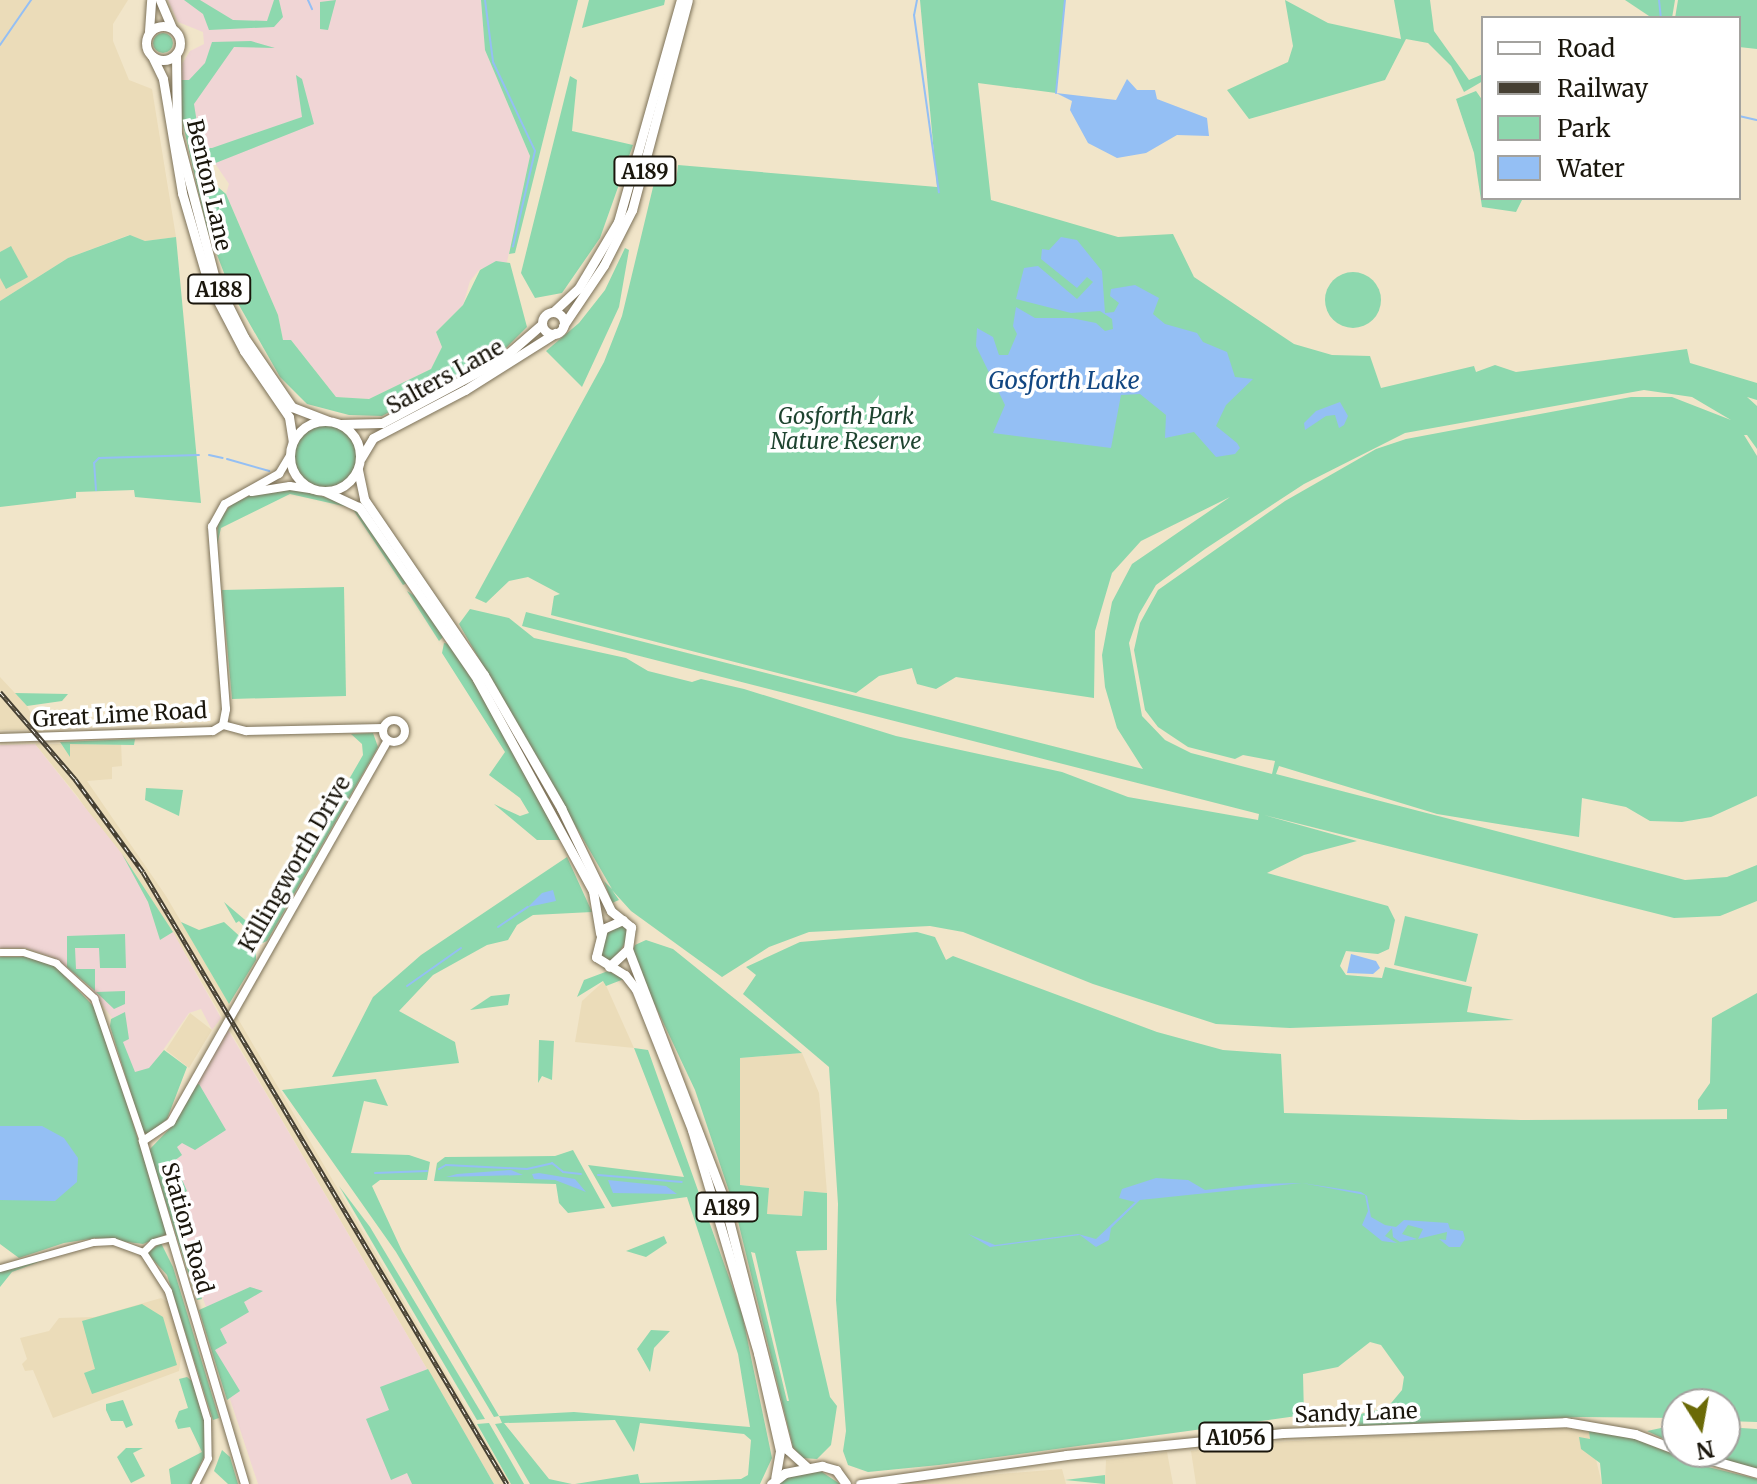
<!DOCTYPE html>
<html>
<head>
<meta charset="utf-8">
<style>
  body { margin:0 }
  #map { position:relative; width:1757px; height:1484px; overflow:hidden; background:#f1e5c9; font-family:Merriweather,serif }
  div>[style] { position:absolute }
  .built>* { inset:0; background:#ebdcb9 }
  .industrial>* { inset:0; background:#f0d5d5 }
  .green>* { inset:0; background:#8dd8ae }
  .round { border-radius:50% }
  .water>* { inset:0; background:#94bff4 }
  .stream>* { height:2px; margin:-1px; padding:0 1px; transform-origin:1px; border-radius:1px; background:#94bff4 }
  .roads { filter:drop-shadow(0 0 2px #7c7158) drop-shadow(0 0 2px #7c7158) }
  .tertiary>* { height:7px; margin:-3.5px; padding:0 3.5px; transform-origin:3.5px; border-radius:3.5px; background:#fff }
  .secondary>* { height:8px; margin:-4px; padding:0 4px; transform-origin:4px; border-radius:4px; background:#fff }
  .secondary>.ring { margin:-4px; padding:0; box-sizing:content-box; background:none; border:8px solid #fff; border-radius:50% }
  .primary>* { height:9px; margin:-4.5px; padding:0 4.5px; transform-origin:4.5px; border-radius:4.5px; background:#fff }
  .primary>.ring { margin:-4.5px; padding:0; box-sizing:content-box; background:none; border:9px solid #fff; border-radius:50% }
  .rail>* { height:5px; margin-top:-2.5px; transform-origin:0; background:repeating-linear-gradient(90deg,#fff 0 6px,#464033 0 12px); box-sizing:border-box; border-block:2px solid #464033 }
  span { translate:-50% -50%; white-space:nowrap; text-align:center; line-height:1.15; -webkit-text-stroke:7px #fff; paint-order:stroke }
  .shield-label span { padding:2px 6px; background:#fff; border:2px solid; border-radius:6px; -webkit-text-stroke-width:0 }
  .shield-label { font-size:20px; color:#1a160c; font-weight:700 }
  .street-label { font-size:22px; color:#1a160c }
  .park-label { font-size:22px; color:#1e4430; font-style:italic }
  .water-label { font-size:24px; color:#124782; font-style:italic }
  .legend { position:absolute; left:1481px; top:16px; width:260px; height:184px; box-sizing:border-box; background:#fff; border:2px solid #a3a29e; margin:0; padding:10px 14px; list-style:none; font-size:24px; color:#1a160c }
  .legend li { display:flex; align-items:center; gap:16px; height:40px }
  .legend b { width:40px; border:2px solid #a3a29e }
  .north { position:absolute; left:1661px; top:1388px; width:80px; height:80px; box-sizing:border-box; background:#fff; border:2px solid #a3a29e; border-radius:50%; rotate:169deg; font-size:22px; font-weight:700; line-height:32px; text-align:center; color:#1a160c }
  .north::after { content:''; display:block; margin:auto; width:28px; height:36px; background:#6b6a07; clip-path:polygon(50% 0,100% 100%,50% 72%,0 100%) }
</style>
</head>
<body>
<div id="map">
  <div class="built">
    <i style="clip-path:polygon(0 0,128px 0,113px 24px,113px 41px,129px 80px,152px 89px,176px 237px,145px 241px,129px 235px,68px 258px,0 301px)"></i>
    <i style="clip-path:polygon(0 677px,27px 706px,48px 744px,61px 744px,69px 755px,69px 744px,121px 742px,122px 766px,112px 767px,112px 779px,87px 781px,166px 896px,511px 1484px,494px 1484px,173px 933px,160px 940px,148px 902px,78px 797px,35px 744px,39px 743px,27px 730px,0 730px)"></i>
    <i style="clip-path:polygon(604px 981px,634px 1048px,575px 1042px,582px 1001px)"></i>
    <i style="clip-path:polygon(190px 1013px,212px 1030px,189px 1068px,166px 1050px)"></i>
    <i style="clip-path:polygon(802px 1053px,819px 1093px,827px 1193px,804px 1191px,802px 1216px,767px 1214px,768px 1188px,740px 1185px,740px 1058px)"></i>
    <i style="clip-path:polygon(161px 1298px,171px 1304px,183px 1345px,179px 1371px,53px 1418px,33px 1370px,25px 1371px,22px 1364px,27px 1359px,20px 1338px,49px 1331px,59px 1318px,95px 1317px)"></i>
    <i style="clip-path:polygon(1556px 1427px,1589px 1431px,1602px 1484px,1196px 1484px,1191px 1451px,1235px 1444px)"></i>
    <i style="clip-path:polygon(1167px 1452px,1173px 1484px,1105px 1484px,1106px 1460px)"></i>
    <i style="clip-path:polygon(1062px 1469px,1066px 1484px,899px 1484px,938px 1479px)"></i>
  </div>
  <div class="industrial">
    <i style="clip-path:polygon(168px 0,481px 0,485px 50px,530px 156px,507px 262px,480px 269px,470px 281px,463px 305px,436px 332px,442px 347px,431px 369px,369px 399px,336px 397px,291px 340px,283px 340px,278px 315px,226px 194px,229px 184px,180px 112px,182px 64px,190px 51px,204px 44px,203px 32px,178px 22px)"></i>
    <i style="clip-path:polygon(35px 744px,122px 854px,148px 902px,160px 939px,173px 932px,221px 1018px,212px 1030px,201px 1009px,189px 1013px,140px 1083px,135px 1085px,118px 1026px,87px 984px,54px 958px,26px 948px,0 948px,0 745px)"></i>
    <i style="clip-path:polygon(227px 1028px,277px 1112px,494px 1484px,258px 1484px,204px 1320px,206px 1307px,178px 1231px,174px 1198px,177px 1143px,196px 1084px)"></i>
  </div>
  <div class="green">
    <i style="clip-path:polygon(184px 0,200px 0,233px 20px,267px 21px,274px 0,279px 0,283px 17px,274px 27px,209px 30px,203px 14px)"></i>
    <i style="clip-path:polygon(336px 0,328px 30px,320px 29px,320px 2px)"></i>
    <i style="clip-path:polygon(481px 0,578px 0,515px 253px,509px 254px,530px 156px,485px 50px)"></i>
    <i style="clip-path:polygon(589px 0,665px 0,664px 5px,582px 28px)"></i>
    <i style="clip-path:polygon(evenodd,920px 0,1065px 0,1056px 93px,978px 83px,991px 200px,1118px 237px,1173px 234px,1194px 277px,1294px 344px,1332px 355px,1370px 356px,1381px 388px,1474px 366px,1476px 372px,1495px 365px,1516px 372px,1687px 349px,1690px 363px,1757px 383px,1757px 400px,1747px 397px,1757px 406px,1757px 449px,1747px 435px,1744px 435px,1757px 456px,1757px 796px,1711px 817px,1682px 822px,1650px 821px,1626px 807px,1582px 798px,1579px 837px,1437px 814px,1279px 766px,1276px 774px,1685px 880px,1727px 877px,1757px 865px,1757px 901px,1720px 916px,1674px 918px,1264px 815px,1357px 841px,1304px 855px,1267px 873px,1388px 906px,1395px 920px,1389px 949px,1378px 954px,1346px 951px,1340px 966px,1346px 975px,1382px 978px,1385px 967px,1472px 987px,1467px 1012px,1514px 1020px,1290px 1028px,1216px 1024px,1093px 984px,963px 932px,930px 926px,809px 932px,769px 947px,722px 977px,631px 911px,612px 890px,619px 900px,612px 903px,604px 881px,612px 889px,459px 624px,470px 609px,509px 618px,534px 638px,626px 658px,648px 671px,692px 682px,701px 679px,744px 689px,896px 736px,1062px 772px,1128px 797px,1258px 820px,1259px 814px,522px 626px,526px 612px,1143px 769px,1117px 728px,1105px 687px,1102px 655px,1112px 602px,1132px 564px,1230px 497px,1141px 541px,1112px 573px,1095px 631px,1094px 698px,956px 677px,936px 689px,917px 684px,912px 668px,879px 676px,856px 693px,551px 615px,554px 596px,560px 594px,528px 577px,509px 581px,486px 603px,475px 598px,604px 362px,622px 316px,654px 183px,676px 182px,678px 165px,937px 187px,920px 0,1644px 390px,1692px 397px,1731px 420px,1672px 397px,1631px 397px,1406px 439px,1376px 449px,1285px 501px,1158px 590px,1140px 623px,1134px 650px,1145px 710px,1158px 727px,1188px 747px,1235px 759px,1243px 755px,1275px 761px,1272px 774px,1191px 753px,1165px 740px,1142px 716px,1129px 643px,1139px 614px,1156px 585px,1205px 549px,1304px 484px,1405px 433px,1644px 390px)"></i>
    <i style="clip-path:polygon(1285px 0,1328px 23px,1401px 39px,1394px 0,1430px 0,1434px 31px,1469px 80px,1483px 74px,1483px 81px,1464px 92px,1451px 66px,1428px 43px,1406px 39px,1385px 80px,1249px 119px,1227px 90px,1288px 62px,1293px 46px)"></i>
    <i style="clip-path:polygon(1625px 0,1675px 0,1672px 18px,1652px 18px)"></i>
    <i style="clip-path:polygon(1678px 0,1757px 0,1757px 49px,1739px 47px,1739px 18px,1675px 18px)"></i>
    <i class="round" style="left:153px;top:33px;width:20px;height:20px"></i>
    <i style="clip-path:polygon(251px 41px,275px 48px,234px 47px,194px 104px,201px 148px,212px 148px,302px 117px,296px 75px,302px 79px,314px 124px,208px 166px,206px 177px,226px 194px,278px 315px,283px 340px,291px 340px,336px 397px,369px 399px,431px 369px,442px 347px,436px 332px,463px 305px,480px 270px,496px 261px,510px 263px,527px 327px,504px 350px,382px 416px,349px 415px,307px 404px,280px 377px,231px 291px,207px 229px,180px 112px,181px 80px,189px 80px,205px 63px,212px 42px)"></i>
    <i style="clip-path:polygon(570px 76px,577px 80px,572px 131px,633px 145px,600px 238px,562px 293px,535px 298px,521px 273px)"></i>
    <i style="clip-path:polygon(1476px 91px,1483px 101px,1483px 198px,1523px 198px,1516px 212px,1482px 207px,1474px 153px,1456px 99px)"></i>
    <i style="clip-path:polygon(130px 235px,145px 241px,176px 237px,201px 503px,135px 497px,134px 490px,76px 492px,76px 498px,0 507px,0 301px,68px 258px)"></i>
    <i style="clip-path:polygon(11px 246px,28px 277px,6px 289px,0 278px,0 252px)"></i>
    <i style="clip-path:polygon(625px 248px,629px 250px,619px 307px,582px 387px,546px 351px,579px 323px,605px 290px)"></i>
    <i class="round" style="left:1325px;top:272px;width:56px;height:56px"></i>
    <i class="round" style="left:293px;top:424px;width:64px;height:64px"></i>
    <i style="clip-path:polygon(297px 489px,355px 506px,409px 582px,403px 585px,352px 508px,290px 494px,221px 528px,217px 545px,218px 521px,232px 504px,249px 496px)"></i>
    <i style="clip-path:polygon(344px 587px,346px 696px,232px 699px,222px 590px)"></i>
    <i style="clip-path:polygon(407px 591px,418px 598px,443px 637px,439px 641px)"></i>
    <i style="clip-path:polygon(444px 643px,450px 644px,491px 710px,560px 840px,537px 840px,494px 804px,520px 816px,529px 813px,520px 798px,489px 775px,505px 752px,442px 653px)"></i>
    <i style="clip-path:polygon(15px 693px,68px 694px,62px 701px,27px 706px)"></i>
    <i style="clip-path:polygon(373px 733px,378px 747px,267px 941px,260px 944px,239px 921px,236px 923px,224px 902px,265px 937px,274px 909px,363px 755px,362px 744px,351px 734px)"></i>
    <i style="clip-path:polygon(135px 739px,134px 745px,70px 744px,70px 757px,60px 742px)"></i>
    <i style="clip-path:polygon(146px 788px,183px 790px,179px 816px,145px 800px)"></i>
    <i style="clip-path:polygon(122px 854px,173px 932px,160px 940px,148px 902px)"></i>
    <i style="clip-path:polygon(567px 857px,592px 912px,533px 915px,517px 925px,508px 940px,487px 945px,433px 975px,399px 1011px,455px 1042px,459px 1063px,332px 1077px,373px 997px,421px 955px)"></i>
    <i style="clip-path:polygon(1405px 916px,1478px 934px,1466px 982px,1394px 965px)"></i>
    <i style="clip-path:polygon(181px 922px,199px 930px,224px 922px,256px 951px,256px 960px,229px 1004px)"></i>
    <i style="clip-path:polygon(610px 925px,625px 925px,629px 936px,613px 963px,601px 959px,600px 951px)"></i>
    <i style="clip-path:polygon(917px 932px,935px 937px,946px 960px,953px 956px,1157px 1032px,1223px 1050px,1281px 1054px,1284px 1113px,1521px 1120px,1727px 1119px,1727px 1109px,1698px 1110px,1698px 1100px,1710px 1083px,1712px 1018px,1757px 993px,1757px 1422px,1725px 1421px,1725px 1404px,1677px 1404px,1677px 1418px,1581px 1417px,1359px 1426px,1360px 1414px,1387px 1408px,1402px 1390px,1404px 1377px,1381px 1345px,1370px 1342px,1338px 1367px,1303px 1374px,1304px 1415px,939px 1465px,868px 1472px,848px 1465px,843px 1451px,846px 1431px,836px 1300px,838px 1204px,829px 1067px,743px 994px,756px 975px,746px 967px,800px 942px)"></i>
    <i style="clip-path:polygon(125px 934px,126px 968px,100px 968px,99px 948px,75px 948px,76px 969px,95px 969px,95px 991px,67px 967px,67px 936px)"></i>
    <i style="clip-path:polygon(evenodd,646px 940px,673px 949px,802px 1053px,740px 1058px,740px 1185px,769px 1188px,767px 1214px,802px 1216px,804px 1191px,827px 1193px,827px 1250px,796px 1251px,830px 1397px,837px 1406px,831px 1445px,817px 1459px,802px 1458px,793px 1447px,735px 1209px,695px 1090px,631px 954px,635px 945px,646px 940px,751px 1252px,755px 1253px,789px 1401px,787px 1401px,751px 1252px)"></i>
    <i style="clip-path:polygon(0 957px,27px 957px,55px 966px,99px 1012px,167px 1234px,143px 1244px,96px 1238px,64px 1243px,19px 1258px,0 1244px)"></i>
    <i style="clip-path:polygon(608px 971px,624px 979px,606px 986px,603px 981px,577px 997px,584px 980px)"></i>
    <i style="clip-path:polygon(125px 991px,125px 1004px,114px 1009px,96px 992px)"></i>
    <i style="clip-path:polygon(510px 994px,508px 1005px,470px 1010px,491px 996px)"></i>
    <i style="clip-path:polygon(125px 1012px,129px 1039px,123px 1042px,135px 1072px,149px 1068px,164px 1050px,187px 1067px,167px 1119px,149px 1135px,143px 1132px,110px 1026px,111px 1019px)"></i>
    <i style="clip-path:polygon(539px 1040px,554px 1041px,552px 1080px,542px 1076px,538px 1083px)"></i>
    <i style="clip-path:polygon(634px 1048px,648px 1050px,742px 1314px,772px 1458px,760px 1484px,575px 1484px,638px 1474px,640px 1483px,741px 1479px,748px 1475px,751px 1440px,744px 1434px,640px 1423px,634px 1452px,615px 1420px,504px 1423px,549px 1479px,572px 1484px,530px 1484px,495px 1424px,502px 1423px,499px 1416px,494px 1417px,396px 1252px,282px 1090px,376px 1079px,388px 1106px,364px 1101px,351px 1153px,409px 1155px,430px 1162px,427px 1180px,380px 1180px,372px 1186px,402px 1251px,499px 1416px,574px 1412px,750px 1427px,738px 1354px,687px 1197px,612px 1207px,588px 1165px,684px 1177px)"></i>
    <i style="clip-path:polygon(199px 1084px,226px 1130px,195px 1150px,182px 1143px,177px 1147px,182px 1155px,174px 1161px,187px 1191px,174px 1199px,178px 1231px,202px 1299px,197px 1300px,149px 1150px,176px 1122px,189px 1088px)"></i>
    <i style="clip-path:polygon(573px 1150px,605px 1208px,568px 1213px,559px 1203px,556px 1184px,434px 1181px,437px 1163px,445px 1157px,555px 1156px)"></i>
    <i style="clip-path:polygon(339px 1186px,370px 1227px,485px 1419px,477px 1420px)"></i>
    <i style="clip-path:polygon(664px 1236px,667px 1243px,646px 1257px,626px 1251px)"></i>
    <i style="clip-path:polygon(161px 1243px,173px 1267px,219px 1418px,213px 1420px,167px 1275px,147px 1253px)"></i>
    <i style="clip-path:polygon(68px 1251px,12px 1272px,0 1287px,0 1272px)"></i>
    <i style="clip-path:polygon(250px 1287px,263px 1291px,244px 1302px,249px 1312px,220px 1329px,227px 1343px,215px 1350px,240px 1391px,227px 1400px,199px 1310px)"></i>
    <i style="clip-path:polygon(142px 1304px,163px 1317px,177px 1365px,92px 1394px,84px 1373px,95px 1369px,82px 1321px)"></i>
    <i style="clip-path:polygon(651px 1330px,670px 1331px,654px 1348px,650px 1372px,637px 1349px)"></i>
    <i style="clip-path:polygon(428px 1369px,494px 1484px,412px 1484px,407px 1473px,391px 1480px,366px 1419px,389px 1410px,380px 1387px)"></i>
    <i style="clip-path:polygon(187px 1377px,193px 1382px,204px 1420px,207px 1450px,191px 1484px,171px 1484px,169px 1469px,202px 1452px,190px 1427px,178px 1429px,175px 1421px,179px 1411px,188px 1408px,179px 1379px)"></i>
    <i style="clip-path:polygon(123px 1400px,133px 1425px,126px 1428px,123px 1421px,111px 1421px,106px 1410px,106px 1404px)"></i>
    <i style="clip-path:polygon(489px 1423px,524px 1484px,511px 1484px,477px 1424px)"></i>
    <i style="clip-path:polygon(1677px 1427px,1677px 1445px,1647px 1431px,1661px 1428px)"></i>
    <i style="clip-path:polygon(1725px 1427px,1757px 1429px,1757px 1469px,1694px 1452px,1725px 1452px)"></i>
    <i style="clip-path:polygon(1589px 1431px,1630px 1437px,1700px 1465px,1757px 1479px,1757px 1484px,1602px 1484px,1600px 1463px,1581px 1449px,1579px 1437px,1590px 1439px)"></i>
    <i style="clip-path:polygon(126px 1448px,143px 1448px,133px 1453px,145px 1476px,131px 1483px,117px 1457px)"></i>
    <i style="clip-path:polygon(222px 1450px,230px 1457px,238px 1484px,228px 1484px,214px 1471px)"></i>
    <i style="clip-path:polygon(819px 1470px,840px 1484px,777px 1484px,789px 1476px)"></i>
    <i style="clip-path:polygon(1105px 1475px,1105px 1484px,1065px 1480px)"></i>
  </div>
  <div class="water">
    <i style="clip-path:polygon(1127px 79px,1137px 90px,1155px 90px,1157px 99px,1207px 118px,1209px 136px,1177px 135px,1146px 153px,1117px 158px,1088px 143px,1070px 110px,1072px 101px,1056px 93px,1116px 100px)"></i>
    <i style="clip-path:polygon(1061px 237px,1077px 240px,1102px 271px,1105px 313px,1114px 312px,1119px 303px,1110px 296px,1111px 289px,1135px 285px,1159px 298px,1153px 314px,1165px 324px,1197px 333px,1203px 342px,1227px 352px,1235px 377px,1253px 379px,1226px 405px,1216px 426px,1237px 443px,1240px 448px,1235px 454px,1216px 457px,1194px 432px,1165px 438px,1166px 415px,1140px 394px,1121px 395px,1111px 448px,993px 433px,1005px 405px,976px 346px,977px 328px,993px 337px,999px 355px,1008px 355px,1017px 334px,1013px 326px,1016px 307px,1035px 318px,1071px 318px,1096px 323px,1105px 331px,1113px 329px,1112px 319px,1100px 311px,1071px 313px,1016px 299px,1024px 268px,1038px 266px,1077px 299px,1093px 282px,1087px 277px,1077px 288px,1041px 259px,1042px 249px,1049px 250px)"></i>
    <i style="clip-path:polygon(1340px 402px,1348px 416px,1344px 425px,1339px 428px,1335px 415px,1326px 416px,1305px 430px,1304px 423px,1316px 411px)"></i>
    <i style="clip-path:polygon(553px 890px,556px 901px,528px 907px,542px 893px)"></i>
    <i style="clip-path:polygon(1351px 954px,1376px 961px,1380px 968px,1373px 974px,1347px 973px)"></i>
    <i style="clip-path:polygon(0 1126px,42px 1126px,64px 1138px,78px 1158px,77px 1182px,55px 1201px,0 1200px)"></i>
    <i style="clip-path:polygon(511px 1170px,523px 1175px,446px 1177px,457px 1174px)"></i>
    <i style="clip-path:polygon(539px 1173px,575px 1179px,586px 1192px,555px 1180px,534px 1179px,532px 1174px)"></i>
    <i style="clip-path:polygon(1156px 1178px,1188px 1180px,1205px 1190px,1258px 1184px,1302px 1183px,1361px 1192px,1367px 1196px,1371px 1217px,1385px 1225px,1396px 1227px,1404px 1220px,1448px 1223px,1450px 1229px,1463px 1231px,1465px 1239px,1460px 1247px,1449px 1247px,1439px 1239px,1446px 1240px,1447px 1232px,1418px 1239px,1423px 1229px,1408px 1225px,1402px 1234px,1417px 1239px,1400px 1242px,1393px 1237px,1392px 1228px,1385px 1236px,1397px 1243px,1382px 1241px,1362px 1225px,1368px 1211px,1365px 1195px,1302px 1183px,1140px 1200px,1111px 1228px,1109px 1240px,1096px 1247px,1080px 1235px,990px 1247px,968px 1234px,995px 1245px,1078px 1234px,1096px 1239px,1135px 1202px,1119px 1198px,1122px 1189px)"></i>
    <i style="clip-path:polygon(608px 1180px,666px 1186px,677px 1194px,613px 1193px)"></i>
  </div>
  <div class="stream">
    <i style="left:308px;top:0;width:10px;rotate:66deg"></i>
    <i style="left:485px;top:0;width:63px;rotate:82.6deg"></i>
    <i style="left:493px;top:62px;width:98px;rotate:64.7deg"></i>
    <i style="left:535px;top:151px;width:98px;rotate:103deg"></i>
    <i style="left:917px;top:0;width:15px;rotate:101deg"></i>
    <i style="left:914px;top:15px;width:179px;rotate:82deg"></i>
    <i style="left:1659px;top:0;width:18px;rotate:84deg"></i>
    <i style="left:0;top:45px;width:55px;rotate:-55.4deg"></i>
    <i style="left:1056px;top:93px;width:93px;rotate:-84.5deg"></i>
    <i style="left:1739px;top:116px;width:18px;rotate:13deg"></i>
    <i style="left:209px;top:455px;width:14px;rotate:12deg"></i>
    <i style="left:227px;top:459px;width:44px;rotate:15.9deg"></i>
    <i style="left:96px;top:490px;width:27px;rotate:-94deg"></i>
    <i style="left:94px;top:463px;width:7px;rotate:-45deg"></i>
    <i style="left:99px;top:458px;width:100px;rotate:-1.7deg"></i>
    <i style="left:498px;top:927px;width:36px;rotate:-34deg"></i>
    <i style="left:407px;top:986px;width:66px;rotate:-35.1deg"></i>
    <i style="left:439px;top:1169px;width:8px;rotate:-30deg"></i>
    <i style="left:446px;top:1165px;width:81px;rotate:2.8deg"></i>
    <i style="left:527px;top:1169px;width:26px;rotate:-13deg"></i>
    <i style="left:552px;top:1163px;width:14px;rotate:39deg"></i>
    <i style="left:563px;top:1172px;width:18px;rotate:6deg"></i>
    <i style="left:375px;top:1173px;width:52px;rotate:-2.2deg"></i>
    <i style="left:598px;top:1175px;width:84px;rotate:4.8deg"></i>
  </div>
  <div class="roads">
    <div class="tertiary">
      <i style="left:0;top:952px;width:23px"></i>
      <i style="left:23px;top:952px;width:35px;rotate:18deg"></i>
      <i style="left:56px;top:963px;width:52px;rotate:42.6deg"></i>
      <i style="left:94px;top:998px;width:151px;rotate:71.1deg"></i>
      <i style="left:143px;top:1252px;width:14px;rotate:-45deg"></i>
      <i style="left:153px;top:1242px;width:19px;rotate:-16deg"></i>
      <i style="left:0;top:1268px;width:97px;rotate:-15.6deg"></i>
      <i style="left:93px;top:1242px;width:20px;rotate:-3deg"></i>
      <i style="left:113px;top:1241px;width:32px;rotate:20deg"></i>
      <i style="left:143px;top:1252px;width:46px;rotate:57.3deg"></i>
      <i style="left:168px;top:1291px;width:134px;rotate:73.1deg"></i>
      <i style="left:207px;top:1419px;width:39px;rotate:89deg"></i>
      <i style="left:208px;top:1458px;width:29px;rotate:117deg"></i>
    </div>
    <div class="secondary">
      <i style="left:252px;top:492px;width:38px;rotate:-9deg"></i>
      <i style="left:290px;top:486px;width:25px;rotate:9deg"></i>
      <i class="ring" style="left:383px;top:720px;width:14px;height:14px"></i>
      <i style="left:223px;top:725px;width:16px;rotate:-79deg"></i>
      <i style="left:226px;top:709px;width:183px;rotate:-94.4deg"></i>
      <i style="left:212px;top:527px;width:26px;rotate:-61deg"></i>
      <i style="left:225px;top:504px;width:62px;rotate:-29.1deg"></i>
      <i style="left:279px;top:474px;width:21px;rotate:-59deg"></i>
      <i style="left:223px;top:725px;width:24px;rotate:15deg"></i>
      <i style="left:246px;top:731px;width:137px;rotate:-1.3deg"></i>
      <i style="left:0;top:738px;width:213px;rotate:-1.9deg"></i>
      <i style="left:213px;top:731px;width:12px;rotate:-31deg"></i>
      <i style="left:245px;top:1484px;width:358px;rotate:-106.6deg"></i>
      <i style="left:143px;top:1141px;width:34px;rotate:-34deg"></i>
      <i style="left:171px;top:1122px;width:439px;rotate:-60.4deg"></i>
    </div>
    <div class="primary">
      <i style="left:160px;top:0;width:30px;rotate:67deg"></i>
      <i class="ring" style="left:146px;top:26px;width:25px;height:25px"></i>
      <i style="left:149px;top:31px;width:31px;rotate:-86deg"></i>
      <i style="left:176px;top:54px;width:80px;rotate:89.3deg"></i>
      <i style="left:177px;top:134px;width:150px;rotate:75.3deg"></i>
      <i style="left:215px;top:279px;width:65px;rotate:63.4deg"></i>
      <i style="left:244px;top:337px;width:85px;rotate:55.6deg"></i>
      <i style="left:292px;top:407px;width:39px;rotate:21deg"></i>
      <i style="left:152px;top:56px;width:25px;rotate:64deg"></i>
      <i style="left:163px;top:79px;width:116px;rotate:80.5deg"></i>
      <i style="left:182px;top:193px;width:93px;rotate:73.7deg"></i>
      <i style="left:208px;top:282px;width:78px;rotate:62.4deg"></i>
      <i style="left:244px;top:351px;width:80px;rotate:55.7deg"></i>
      <i style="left:289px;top:417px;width:24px;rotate:81deg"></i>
      <i style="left:553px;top:312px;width:34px;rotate:-43deg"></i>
      <i style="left:578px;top:289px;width:78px;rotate:-59.2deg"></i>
      <i style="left:618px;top:222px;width:231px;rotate:-74.2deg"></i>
      <i class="ring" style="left:542px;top:312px;width:13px;height:13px"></i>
      <i style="left:563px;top:326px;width:73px;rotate:-56.1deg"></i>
      <i style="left:604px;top:265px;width:62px;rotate:-63deg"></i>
      <i style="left:632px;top:210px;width:217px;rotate:-75.1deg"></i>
      <i class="ring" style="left:290px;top:421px;width:61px;height:61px"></i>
      <i style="left:340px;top:424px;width:42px;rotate:-1.4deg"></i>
      <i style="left:382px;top:423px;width:136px;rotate:-28.1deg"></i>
      <i style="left:502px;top:359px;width:53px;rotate:-41.2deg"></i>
      <i style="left:361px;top:458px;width:23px;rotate:-59deg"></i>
      <i style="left:373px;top:438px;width:104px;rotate:-27.6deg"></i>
      <i style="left:465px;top:390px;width:107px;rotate:-32.3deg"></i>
      <i style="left:358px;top:470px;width:30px;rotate:78deg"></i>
      <i style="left:364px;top:499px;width:213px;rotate:55.7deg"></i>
      <i style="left:484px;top:675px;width:154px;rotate:59.9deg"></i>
      <i style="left:561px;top:808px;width:114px;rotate:64.1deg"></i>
      <i style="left:611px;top:911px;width:26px;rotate:39deg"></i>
      <i style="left:631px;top:927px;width:22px;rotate:98deg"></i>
      <i style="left:628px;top:949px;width:26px;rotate:137deg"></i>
      <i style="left:324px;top:491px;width:38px;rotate:25deg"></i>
      <i style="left:359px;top:507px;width:209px;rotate:55.5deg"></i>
      <i style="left:477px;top:679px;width:242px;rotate:61.3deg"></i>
      <i style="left:593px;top:891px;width:43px;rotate:80.5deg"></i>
      <i style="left:623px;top:920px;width:22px;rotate:156deg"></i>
      <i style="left:603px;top:929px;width:29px;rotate:104deg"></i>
      <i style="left:596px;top:957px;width:34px;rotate:32deg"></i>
      <i style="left:625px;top:975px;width:18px;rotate:52deg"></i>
      <i style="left:636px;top:989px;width:152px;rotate:68.3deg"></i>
      <i style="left:692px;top:1130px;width:233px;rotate:73.5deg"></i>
      <i style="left:758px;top:1353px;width:100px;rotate:77.3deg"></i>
      <i style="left:780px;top:1451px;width:27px;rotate:100deg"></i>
      <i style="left:628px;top:949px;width:266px;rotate:69deg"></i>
      <i style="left:723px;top:1197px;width:261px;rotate:75.6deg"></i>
      <i style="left:788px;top:1450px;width:25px;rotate:42deg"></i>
      <i style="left:1683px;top:1452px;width:77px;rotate:15.8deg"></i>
      <i style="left:771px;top:1484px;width:18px;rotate:-38deg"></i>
      <i style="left:785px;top:1473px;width:38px;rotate:-11deg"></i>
      <i style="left:822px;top:1466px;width:15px;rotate:16deg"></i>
      <i style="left:836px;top:1470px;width:17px;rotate:54deg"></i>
      <i style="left:860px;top:1484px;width:208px;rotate:-8deg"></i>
      <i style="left:1066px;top:1455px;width:218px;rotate:-5.8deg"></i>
      <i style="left:1283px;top:1433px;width:282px;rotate:-2.2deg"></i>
      <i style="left:1565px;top:1422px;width:71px;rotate:9.7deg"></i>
      <i style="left:1635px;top:1434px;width:45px;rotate:20.9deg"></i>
    </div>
  </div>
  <div class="rail">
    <i style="left:0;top:692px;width:115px;rotate:49.2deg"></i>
    <i style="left:75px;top:779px;width:115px;rotate:53.8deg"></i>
    <i style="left:143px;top:872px;width:712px;rotate:59.26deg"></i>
  </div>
  <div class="shield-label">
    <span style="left:645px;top:171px">A189</span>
    <span style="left:219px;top:289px">A188</span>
    <span style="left:727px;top:1207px">A189</span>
    <span style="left:1236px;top:1437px">A1056</span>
  </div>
  <div class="street-label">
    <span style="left:209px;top:185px;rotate:77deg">Benton Lane</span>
    <span style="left:445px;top:377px;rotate:-29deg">Salters Lane</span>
    <span style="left:120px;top:715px;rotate:-3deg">Great Lime Road</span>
    <span style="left:295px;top:864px;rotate:-60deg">Killingworth Drive</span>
    <span style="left:187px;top:1228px;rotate:74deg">Station Road</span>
    <span style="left:1356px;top:1413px;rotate:-2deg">Sandy Lane</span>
  </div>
  <div class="park-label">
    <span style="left:846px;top:429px">Gosforth Park<br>Nature Reserve</span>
  </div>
  <div class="water-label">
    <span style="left:1064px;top:381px">Gosforth Lake</span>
  </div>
  <ul class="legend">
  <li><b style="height:10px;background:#fff"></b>Road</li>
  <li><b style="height:10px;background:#464033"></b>Railway</li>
  <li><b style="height:22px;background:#8dd8ae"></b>Park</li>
  <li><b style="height:22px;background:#94bff4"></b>Water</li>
  </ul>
  <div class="north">N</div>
</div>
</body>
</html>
